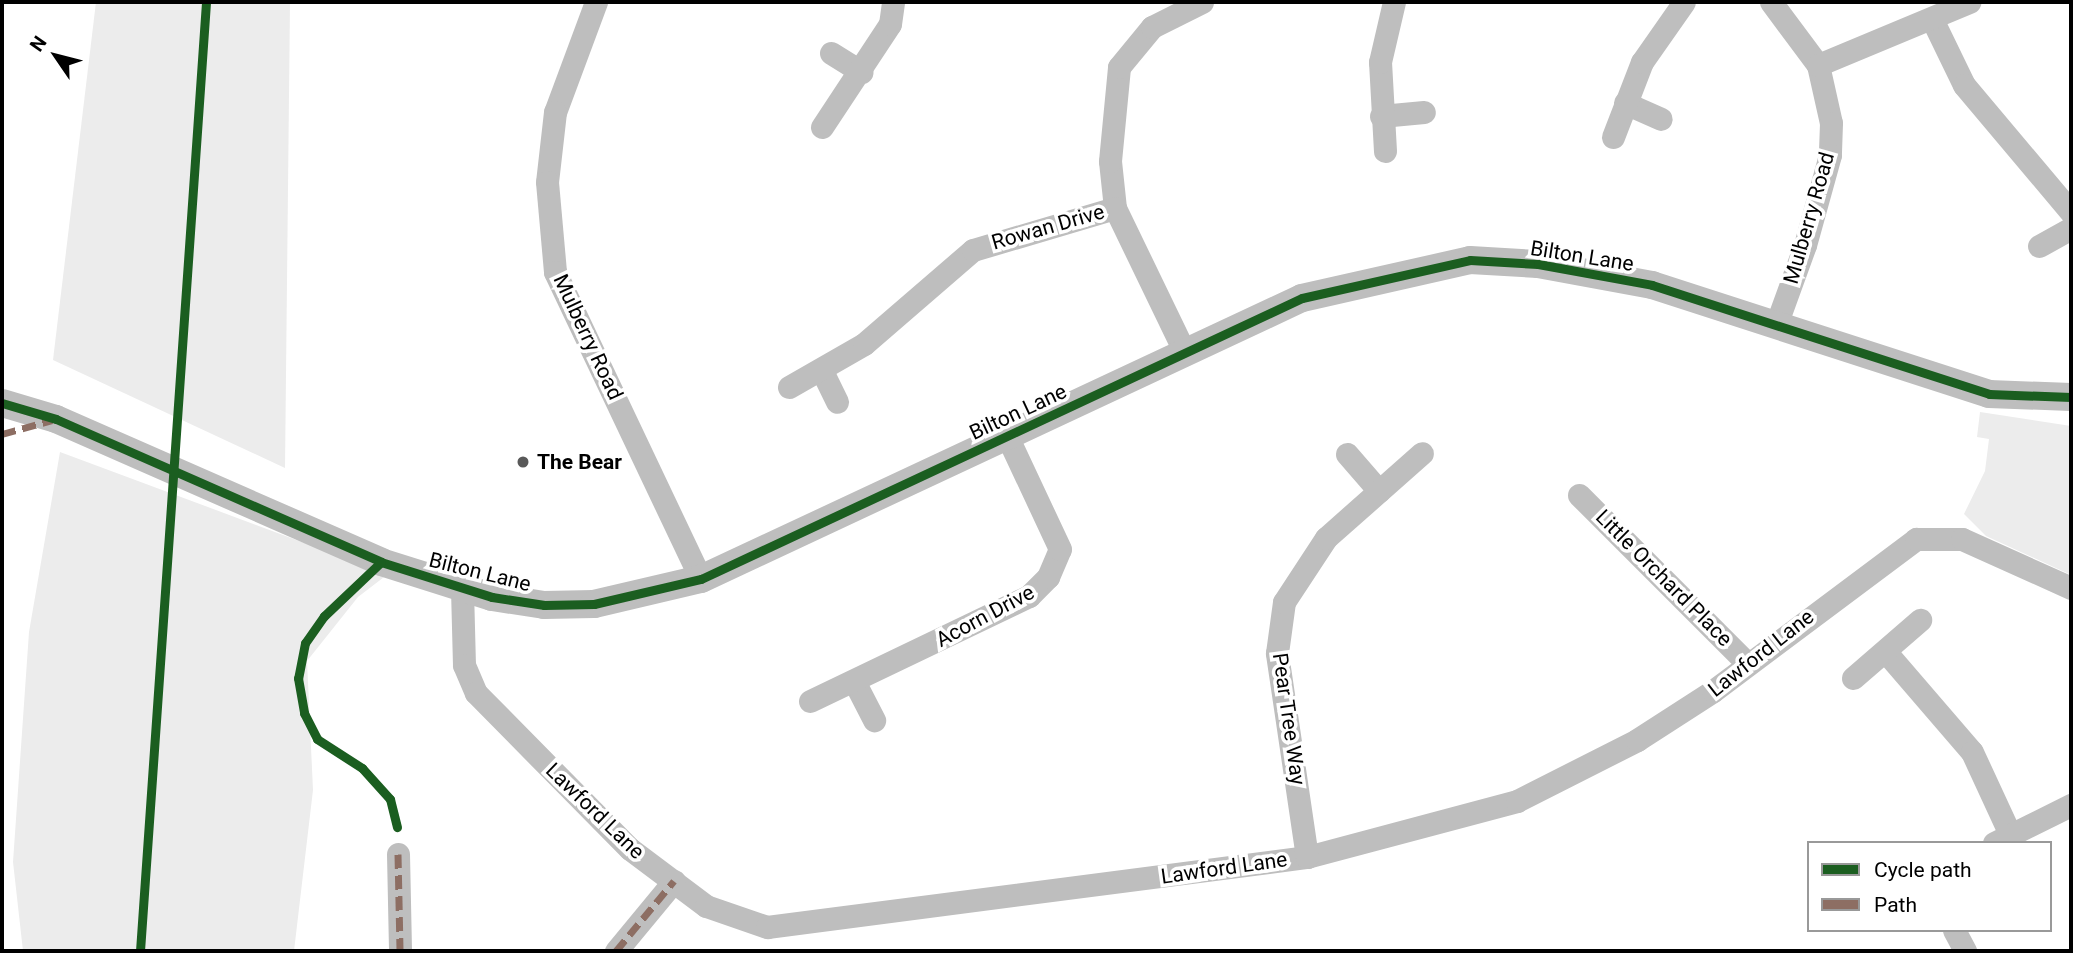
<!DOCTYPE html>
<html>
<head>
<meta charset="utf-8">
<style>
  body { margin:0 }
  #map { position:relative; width:2073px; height:953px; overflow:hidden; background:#fff; font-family:Roboto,sans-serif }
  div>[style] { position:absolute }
  .green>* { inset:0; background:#ececec }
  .minor>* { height:23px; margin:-11.5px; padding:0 11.5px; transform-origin:11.5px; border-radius:11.5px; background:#bebebe }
  .tertiary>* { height:28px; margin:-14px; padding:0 14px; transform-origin:14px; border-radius:14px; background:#bebebe }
  .quiet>* { height:7px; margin-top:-3.5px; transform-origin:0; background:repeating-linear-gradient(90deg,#8d6e63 0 14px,transparent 0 21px) }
  .cycleway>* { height:9px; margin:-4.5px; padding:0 4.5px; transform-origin:4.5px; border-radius:4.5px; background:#1b5e20 }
  .dots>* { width:19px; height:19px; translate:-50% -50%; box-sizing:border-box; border:4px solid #fff; border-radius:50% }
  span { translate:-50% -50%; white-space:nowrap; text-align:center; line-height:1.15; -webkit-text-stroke:7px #fff; paint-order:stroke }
  .street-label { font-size:21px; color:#000 }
  .poi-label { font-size:21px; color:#000; font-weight:700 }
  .left { translate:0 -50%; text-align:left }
  .frame { position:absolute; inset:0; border:4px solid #000; pointer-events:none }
  .legend { position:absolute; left:1807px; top:841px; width:245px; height:91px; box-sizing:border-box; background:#fff; border:2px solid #999; margin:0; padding:9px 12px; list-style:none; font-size:21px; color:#000 }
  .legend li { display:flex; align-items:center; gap:14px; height:35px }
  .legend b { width:35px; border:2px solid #999 }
  .north { position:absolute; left:21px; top:21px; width:70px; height:70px; -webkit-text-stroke:5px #fff; paint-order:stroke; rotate:305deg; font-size:19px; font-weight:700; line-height:28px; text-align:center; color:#000 }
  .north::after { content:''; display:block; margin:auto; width:24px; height:32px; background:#000; clip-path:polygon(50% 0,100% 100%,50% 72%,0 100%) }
</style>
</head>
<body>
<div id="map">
  <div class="green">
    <i style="clip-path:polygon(96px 2px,290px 2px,285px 468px,53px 360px)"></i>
    <i style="clip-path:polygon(1980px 412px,2071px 426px,2071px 575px,1986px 536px,1964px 514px,1985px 471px,1989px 439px,1977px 437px)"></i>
    <i style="clip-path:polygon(60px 452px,388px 574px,358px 597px,307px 661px,313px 790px,294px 951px,23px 951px,13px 862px,29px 632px)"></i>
  </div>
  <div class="minor">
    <i style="left:596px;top:2px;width:117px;rotate:110.4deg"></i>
    <i style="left:555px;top:112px;width:70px;rotate:96.5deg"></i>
    <i style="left:547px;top:182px;width:90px;rotate:84.9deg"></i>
    <i style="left:555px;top:272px;width:340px;rotate:64.6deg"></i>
    <i style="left:1771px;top:2px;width:79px;rotate:53.3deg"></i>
    <i style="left:1818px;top:65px;width:59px;rotate:77.4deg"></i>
    <i style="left:1831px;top:123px;width:32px;rotate:92deg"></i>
    <i style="left:1830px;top:155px;width:93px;rotate:105.5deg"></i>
    <i style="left:1805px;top:245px;width:85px;rotate:109.9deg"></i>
    <i style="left:1932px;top:19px;width:73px;rotate:64.1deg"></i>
    <i style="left:1964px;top:85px;width:166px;rotate:49.9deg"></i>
    <i style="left:831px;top:53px;width:36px;rotate:32deg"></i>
    <i style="left:1818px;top:65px;width:164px;rotate:-22.6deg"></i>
    <i style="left:1625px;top:103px;width:39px;rotate:24deg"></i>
    <i style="left:1381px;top:116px;width:43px;rotate:-5.3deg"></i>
    <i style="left:822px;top:127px;width:123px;rotate:-56.6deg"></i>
    <i style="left:890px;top:24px;width:22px;rotate:-82deg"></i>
    <i style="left:1613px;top:137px;width:80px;rotate:-68.9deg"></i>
    <i style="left:1642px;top:62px;width:73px;rotate:-55deg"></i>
    <i style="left:1385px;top:151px;width:89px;rotate:-93.2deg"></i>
    <i style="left:1380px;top:62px;width:62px;rotate:-76.9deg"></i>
    <i style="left:1115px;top:208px;width:47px;rotate:-96.1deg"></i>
    <i style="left:1110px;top:161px;width:94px;rotate:-84.5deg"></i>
    <i style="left:1119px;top:67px;width:52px;rotate:-50.5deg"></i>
    <i style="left:1152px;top:27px;width:56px;rotate:-26.6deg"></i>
    <i style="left:2039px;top:246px;width:37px;rotate:-29deg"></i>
    <i style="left:823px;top:373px;width:32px;rotate:64deg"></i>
    <i style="left:789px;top:387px;width:86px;rotate:-29.8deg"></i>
    <i style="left:864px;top:344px;width:144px;rotate:-40.8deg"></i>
    <i style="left:973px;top:250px;width:148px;rotate:-16.5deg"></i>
    <i style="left:1115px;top:208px;width:161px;rotate:64.2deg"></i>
    <i style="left:1347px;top:454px;width:49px;rotate:49.1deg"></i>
    <i style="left:1579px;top:495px;width:238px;rotate:45deg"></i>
    <i style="left:462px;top:589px;width:76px;rotate:88.5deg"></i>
    <i style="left:464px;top:665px;width:30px;rotate:67deg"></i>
    <i style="left:476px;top:693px;width:219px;rotate:45.4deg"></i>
    <i style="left:630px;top:849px;width:95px;rotate:36.9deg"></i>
    <i style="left:706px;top:906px;width:65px;rotate:19deg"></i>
    <i style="left:767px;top:927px;width:545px;rotate:-7.39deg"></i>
    <i style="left:1307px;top:857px;width:217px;rotate:-14.9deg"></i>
    <i style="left:1517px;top:801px;width:135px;rotate:-26.9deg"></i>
    <i style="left:1637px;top:740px;width:90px;rotate:-32.8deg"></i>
    <i style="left:1713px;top:691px;width:254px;rotate:-36.8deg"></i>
    <i style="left:1916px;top:539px;width:46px"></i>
    <i style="left:1962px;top:539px;width:120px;rotate:24.2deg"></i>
    <i style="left:1885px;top:651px;width:133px;rotate:49.3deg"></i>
    <i style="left:1972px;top:752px;width:88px;rotate:65.2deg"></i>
    <i style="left:1853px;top:678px;width:89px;rotate:-40.9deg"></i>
    <i style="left:855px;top:683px;width:42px;rotate:62.8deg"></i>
    <i style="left:810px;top:701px;width:243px;rotate:-25.6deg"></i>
    <i style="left:1029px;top:596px;width:27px;rotate:-45deg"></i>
    <i style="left:1048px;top:577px;width:30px;rotate:-67deg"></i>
    <i style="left:1060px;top:549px;width:125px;rotate:-115.1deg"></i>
    <i style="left:1994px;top:843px;width:86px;rotate:-26.3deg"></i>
    <i style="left:398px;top:854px;width:97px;rotate:88.8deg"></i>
    <i style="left:1307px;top:857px;width:206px;rotate:-98.4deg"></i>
    <i style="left:1277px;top:653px;width:51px;rotate:-82.2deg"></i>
    <i style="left:1284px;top:602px;width:77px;rotate:-56.7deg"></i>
    <i style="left:1326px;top:538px;width:128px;rotate:-41.5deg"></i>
    <i style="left:1954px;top:930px;width:24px;rotate:62deg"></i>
    <i style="left:616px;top:951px;width:91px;rotate:-50.4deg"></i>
  </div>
  <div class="tertiary">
    <i style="left:2px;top:403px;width:56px;rotate:16.5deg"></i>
    <i style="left:56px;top:419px;width:355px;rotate:23.7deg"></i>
    <i style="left:381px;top:562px;width:116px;rotate:17.5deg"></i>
    <i style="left:492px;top:597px;width:53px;rotate:8.7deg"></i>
    <i style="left:544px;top:605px;width:50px;rotate:-1.1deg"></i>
    <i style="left:594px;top:604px;width:110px;rotate:-13.2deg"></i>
    <i style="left:701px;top:579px;width:663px;rotate:-25.06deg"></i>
    <i style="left:1302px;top:298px;width:172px;rotate:-12.7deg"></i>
    <i style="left:1470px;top:260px;width:68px;rotate:3.4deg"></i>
    <i style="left:1538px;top:264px;width:116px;rotate:10.4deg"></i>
    <i style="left:1652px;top:285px;width:354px;rotate:17.9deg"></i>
    <i style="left:1989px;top:394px;width:82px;rotate:2.1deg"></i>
  </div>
  <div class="quiet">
    <i style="left:2px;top:434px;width:52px;rotate:-15.6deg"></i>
    <i style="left:398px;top:854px;width:97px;rotate:88.8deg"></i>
    <i style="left:616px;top:951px;width:91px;rotate:-50.4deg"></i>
  </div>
  <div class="cycleway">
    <i style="left:2px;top:403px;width:56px;rotate:16.5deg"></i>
    <i style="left:56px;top:419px;width:355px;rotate:23.7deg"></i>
    <i style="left:381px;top:562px;width:116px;rotate:17.5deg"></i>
    <i style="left:492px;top:597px;width:53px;rotate:8.7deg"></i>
    <i style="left:544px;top:605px;width:50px;rotate:-1.1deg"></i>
    <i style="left:594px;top:604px;width:110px;rotate:-13.2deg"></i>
    <i style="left:701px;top:579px;width:663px;rotate:-25.06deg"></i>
    <i style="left:1302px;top:298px;width:172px;rotate:-12.7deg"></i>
    <i style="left:1470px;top:260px;width:68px;rotate:3.4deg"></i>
    <i style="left:1538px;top:264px;width:116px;rotate:10.4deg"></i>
    <i style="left:1652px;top:285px;width:354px;rotate:17.9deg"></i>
    <i style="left:1989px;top:394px;width:82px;rotate:2.1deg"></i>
    <i style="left:381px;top:562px;width:79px;rotate:136.5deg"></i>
    <i style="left:324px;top:616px;width:33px;rotate:125deg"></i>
    <i style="left:305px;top:643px;width:36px;rotate:101deg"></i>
    <i style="left:298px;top:678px;width:36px;rotate:80deg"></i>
    <i style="left:304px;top:713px;width:29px;rotate:63deg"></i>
    <i style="left:317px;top:739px;width:54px;rotate:32.8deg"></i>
    <i style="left:362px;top:768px;width:42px;rotate:47.9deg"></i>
    <i style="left:390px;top:799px;width:29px;rotate:76deg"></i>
    <i style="left:140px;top:951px;width:951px;rotate:-86.02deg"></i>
  </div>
  <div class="dots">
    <i style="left:523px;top:462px;background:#595959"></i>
  </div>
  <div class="street-label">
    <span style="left:1809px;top:218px;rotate:-74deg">Mulberry Road</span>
    <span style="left:1048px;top:227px;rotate:-16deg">Rowan Drive</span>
    <span style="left:1582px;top:256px;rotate:9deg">Bilton Lane</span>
    <span style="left:588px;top:337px;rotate:65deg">Mulberry Road</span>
    <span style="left:1018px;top:412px;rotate:-25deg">Bilton Lane</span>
    <span style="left:480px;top:572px;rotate:14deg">Bilton Lane</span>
    <span style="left:1664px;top:578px;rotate:45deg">Little Orchard Place</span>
    <span style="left:985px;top:616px;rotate:-28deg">Acorn Drive</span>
    <span style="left:1761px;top:653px;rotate:-38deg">Lawford Lane</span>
    <span style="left:1289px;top:719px;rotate:82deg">Pear Tree Way</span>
    <span style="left:595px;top:811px;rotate:44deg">Lawford Lane</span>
    <span style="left:1224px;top:868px;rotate:-8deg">Lawford Lane</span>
  </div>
  <div class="poi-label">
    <span class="left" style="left:537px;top:462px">The Bear</span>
  </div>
  <div class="frame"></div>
  <ul class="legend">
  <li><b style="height:9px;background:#1b5e20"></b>Cycle path</li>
  <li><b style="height:9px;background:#8d6e63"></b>Path</li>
  </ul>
  <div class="north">N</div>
</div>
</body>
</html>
